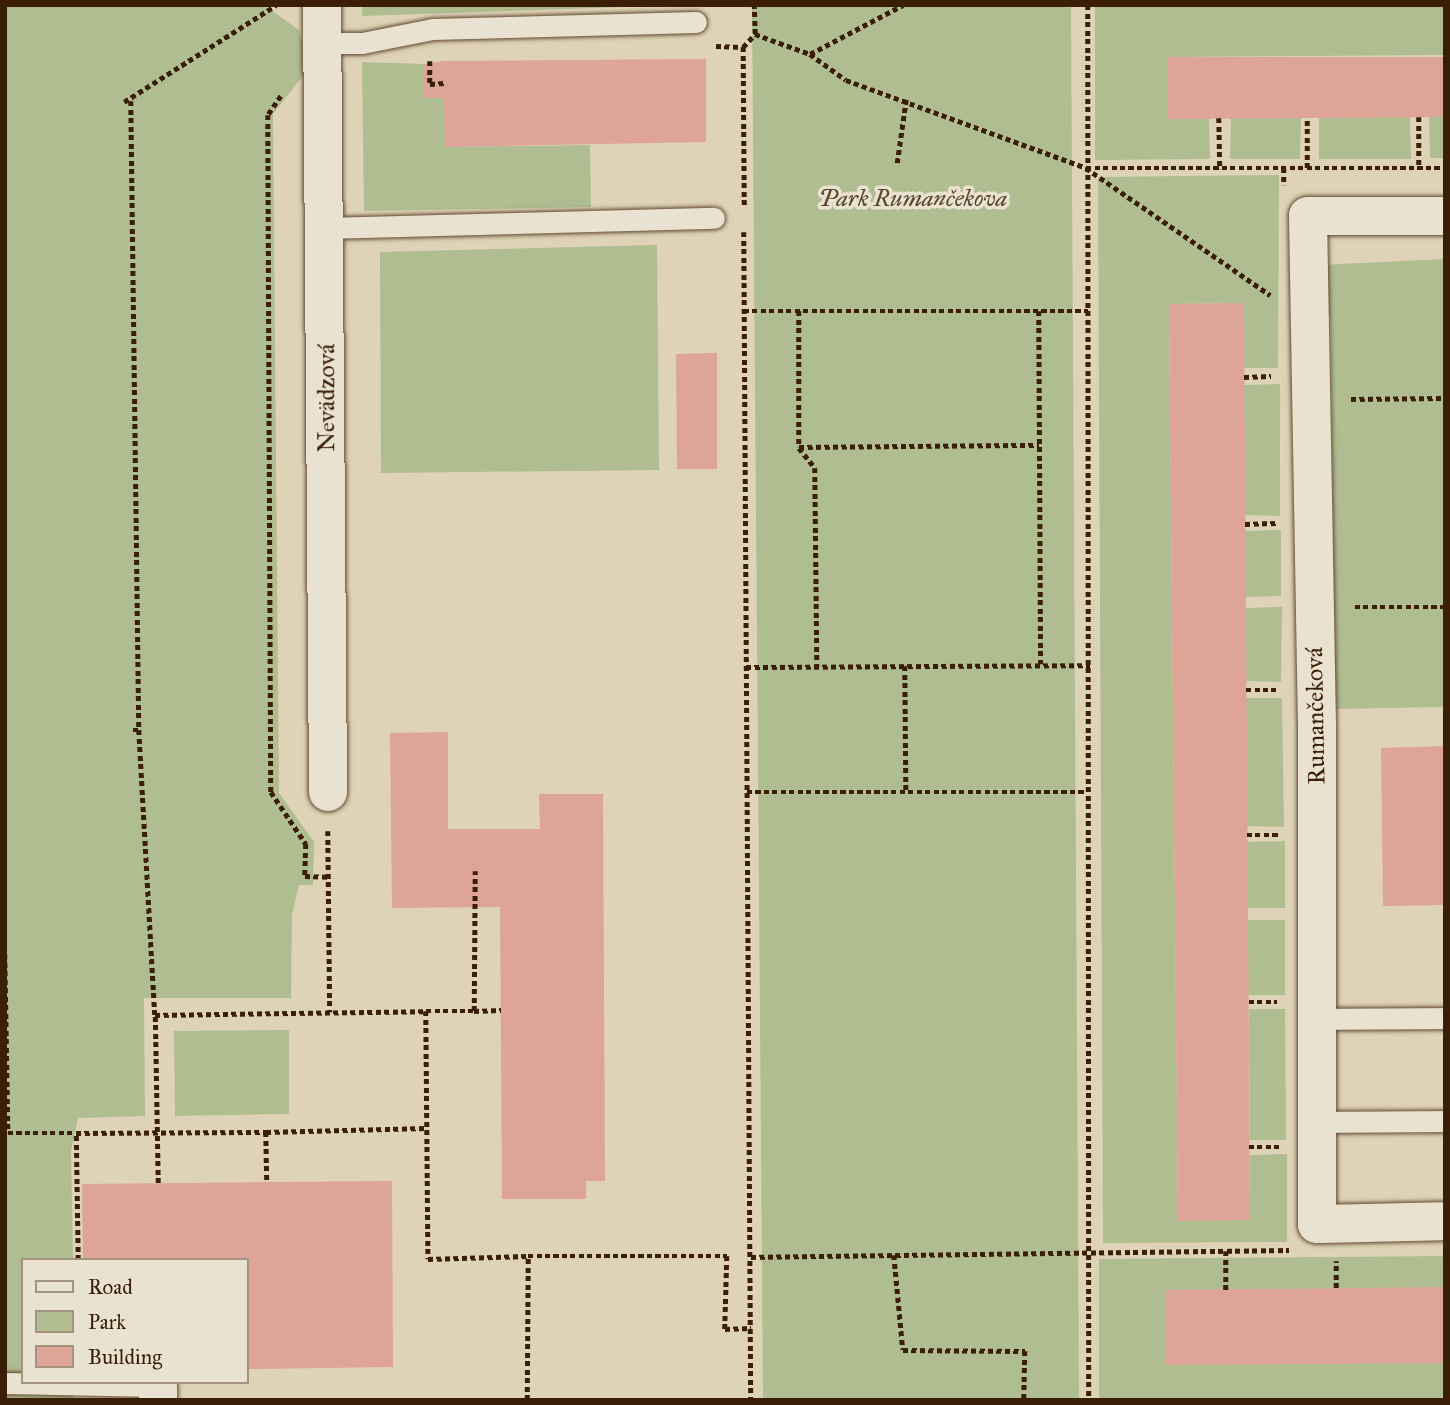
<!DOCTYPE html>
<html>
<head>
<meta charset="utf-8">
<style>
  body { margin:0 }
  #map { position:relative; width:1450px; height:1405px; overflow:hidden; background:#dfd3b7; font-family:"IM FELL Great Primer",serif }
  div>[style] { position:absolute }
  .green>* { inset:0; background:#afbd91 }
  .building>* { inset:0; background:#dda497 }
  .path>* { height:4.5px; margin-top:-2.25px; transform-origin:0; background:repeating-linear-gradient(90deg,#3a1e06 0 5px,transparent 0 8.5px) }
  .roads { filter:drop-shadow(0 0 2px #634b32) drop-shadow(0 0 2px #634b32) }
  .service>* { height:21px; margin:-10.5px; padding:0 10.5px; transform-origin:10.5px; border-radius:10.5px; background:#eae2d0 }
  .minor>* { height:38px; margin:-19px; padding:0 19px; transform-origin:19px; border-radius:19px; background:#eae2d0 }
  span { translate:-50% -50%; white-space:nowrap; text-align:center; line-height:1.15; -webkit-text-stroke:7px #eae2d0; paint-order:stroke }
  .park-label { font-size:24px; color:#574629; font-style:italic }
  .street-label { font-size:24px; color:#3a1e06 }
  .frame { position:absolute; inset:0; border:7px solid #3a1e06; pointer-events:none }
  .legend { position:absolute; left:21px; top:1258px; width:228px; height:126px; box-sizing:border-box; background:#eae2d0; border:2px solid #a4947f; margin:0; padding:9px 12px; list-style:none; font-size:21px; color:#3a1e06 }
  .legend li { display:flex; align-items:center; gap:14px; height:35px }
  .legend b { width:35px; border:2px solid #a4947f }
</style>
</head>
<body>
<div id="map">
  <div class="green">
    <i style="clip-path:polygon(5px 5px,264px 5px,299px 30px,309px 68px,273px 114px,279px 793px,314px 842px,313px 885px,299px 885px,292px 915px,291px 998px,144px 998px,145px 1116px,78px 1118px,71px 1151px,73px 1260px,23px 1260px,23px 1382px,74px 1382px,74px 1400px,5px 1400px)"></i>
    <i style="clip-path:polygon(362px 5px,682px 5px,362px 16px)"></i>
    <i style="clip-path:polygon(752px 5px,1071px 5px,1079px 1400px,763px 1400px)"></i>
    <i style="clip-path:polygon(1095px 5px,1445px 5px,1445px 55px,1168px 57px,1209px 118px,1210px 159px,1095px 160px)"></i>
    <i style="clip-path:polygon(362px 62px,424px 64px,424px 97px,444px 98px,446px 147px,590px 145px,591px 207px,364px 211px)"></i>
    <i style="clip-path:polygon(1301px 117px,1300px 159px,1230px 159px,1231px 118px)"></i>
    <i style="clip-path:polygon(1410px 117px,1411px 159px,1319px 159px,1319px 118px)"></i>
    <i style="clip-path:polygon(1429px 117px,1445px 117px,1445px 158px,1430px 158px)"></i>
    <i style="clip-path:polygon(1279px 175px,1278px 368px,1244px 368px,1243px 303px,1169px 304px,1178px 1220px,1250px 1220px,1250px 1155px,1287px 1154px,1287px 1242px,1103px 1243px,1098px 177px)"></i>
    <i style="clip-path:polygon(657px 245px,659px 470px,381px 473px,380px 252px)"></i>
    <i style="clip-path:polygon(1445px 259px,1445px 707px,1335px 709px,1331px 322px,1319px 265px)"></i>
    <i style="clip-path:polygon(1280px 384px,1280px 516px,1244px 515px,1244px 385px)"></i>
    <i style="clip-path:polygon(1281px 530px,1281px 596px,1245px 597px,1245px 531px)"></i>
    <i style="clip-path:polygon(1282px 607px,1281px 682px,1246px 681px,1246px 608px)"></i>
    <i style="clip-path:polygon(1246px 698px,1282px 698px,1284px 827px,1247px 826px)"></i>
    <i style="clip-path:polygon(1285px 841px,1285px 908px,1247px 908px,1247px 842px)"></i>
    <i style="clip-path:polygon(1248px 920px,1285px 920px,1285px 995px,1248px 995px)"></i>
    <i style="clip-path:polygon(1249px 1009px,1285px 1009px,1286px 1140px,1250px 1140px)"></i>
    <i style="clip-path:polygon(289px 1030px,289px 1114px,175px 1116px,174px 1031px)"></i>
    <i style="clip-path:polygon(1445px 1256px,1445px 1400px,1099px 1400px,1099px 1259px)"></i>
  </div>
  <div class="building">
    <i style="clip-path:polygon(1167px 57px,1445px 57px,1445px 117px,1168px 119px)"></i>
    <i style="clip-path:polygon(706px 59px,706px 142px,445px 147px,444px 98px,424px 98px,424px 64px,444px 61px)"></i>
    <i style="clip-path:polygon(1244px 303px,1250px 1220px,1178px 1221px,1169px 304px)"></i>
    <i style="clip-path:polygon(717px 353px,717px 469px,677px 469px,676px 354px)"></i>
    <i style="clip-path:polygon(448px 732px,448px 829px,540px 829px,539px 794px,603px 794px,605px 1181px,586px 1181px,586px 1199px,502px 1199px,500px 907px,392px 908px,390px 733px)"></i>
    <i style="clip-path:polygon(1445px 746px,1445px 905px,1383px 906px,1381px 748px)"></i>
    <i style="clip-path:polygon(392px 1181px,393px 1367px,247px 1369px,247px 1260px,83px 1260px,82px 1184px)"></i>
    <i style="clip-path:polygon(1445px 1287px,1445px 1363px,1166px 1365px,1165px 1290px)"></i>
  </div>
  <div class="path">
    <i style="left:1088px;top:5px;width:1395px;rotate:89.96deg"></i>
    <i style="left:755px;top:34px;width:59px;rotate:20deg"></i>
    <i style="left:810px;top:54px;width:44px;rotate:35.8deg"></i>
    <i style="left:846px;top:80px;width:256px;rotate:20.1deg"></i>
    <i style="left:1086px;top:168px;width:224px;rotate:34.6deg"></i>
    <i style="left:716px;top:46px;width:27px;rotate:2deg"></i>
    <i style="left:810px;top:54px;width:105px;rotate:-27.8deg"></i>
    <i style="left:430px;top:61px;width:23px;rotate:90deg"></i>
    <i style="left:430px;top:84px;width:14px;rotate:-4deg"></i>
    <i style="left:281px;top:96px;width:23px;rotate:124deg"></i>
    <i style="left:268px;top:115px;width:677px;rotate:89.75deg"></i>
    <i style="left:271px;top:792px;width:63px;rotate:56.1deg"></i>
    <i style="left:306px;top:844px;width:32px;rotate:92deg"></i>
    <i style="left:305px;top:876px;width:23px;rotate:2deg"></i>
    <i style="left:131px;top:101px;width:629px;rotate:89.27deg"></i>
    <i style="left:124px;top:102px;width:180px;rotate:-32.5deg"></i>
    <i style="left:1419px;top:117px;width:51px;rotate:90deg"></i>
    <i style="left:1219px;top:118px;width:51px;rotate:88.9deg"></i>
    <i style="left:897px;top:163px;width:64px;rotate:-81.9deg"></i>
    <i style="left:1086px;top:168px;width:359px"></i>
    <i style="left:1284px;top:168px;width:17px;rotate:90deg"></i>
    <i style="left:1307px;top:168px;width:50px;rotate:-90deg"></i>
    <i style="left:744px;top:205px;width:158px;rotate:-90.4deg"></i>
    <i style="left:743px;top:47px;width:18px;rotate:-47deg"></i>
    <i style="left:755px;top:34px;width:29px;rotate:-92deg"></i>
    <i style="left:744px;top:232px;width:1168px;rotate:89.66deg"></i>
    <i style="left:744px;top:311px;width:344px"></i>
    <i style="left:799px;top:311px;width:136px;rotate:90deg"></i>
    <i style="left:799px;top:447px;width:240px;rotate:-0.5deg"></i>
    <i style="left:1039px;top:311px;width:353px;rotate:89.7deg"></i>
    <i style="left:1244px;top:377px;width:27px;rotate:-2deg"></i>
    <i style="left:1351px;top:399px;width:94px;rotate:-0.6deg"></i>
    <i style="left:799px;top:448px;width:26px;rotate:51deg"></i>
    <i style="left:815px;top:468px;width:198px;rotate:89.4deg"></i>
    <i style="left:1245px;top:524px;width:31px;rotate:-2deg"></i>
    <i style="left:1355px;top:607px;width:90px"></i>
    <i style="left:905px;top:666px;width:124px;rotate:89.5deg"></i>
    <i style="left:746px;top:667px;width:344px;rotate:-0.3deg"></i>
    <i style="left:1246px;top:690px;width:31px"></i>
    <i style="left:133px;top:730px;width:6px"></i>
    <i style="left:139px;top:730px;width:285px;rotate:86.8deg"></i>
    <i style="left:747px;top:792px;width:339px"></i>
    <i style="left:328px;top:831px;width:181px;rotate:89.4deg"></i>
    <i style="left:1247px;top:835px;width:32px"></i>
    <i style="left:5px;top:954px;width:179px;rotate:89deg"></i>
    <i style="left:8px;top:1133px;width:68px"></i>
    <i style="left:1249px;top:1002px;width:28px"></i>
    <i style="left:426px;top:1011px;width:48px"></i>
    <i style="left:474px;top:1011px;width:140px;rotate:-89.6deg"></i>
    <i style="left:474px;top:1011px;width:27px;rotate:-2deg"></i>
    <i style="left:266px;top:1132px;width:161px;rotate:-1.4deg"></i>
    <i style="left:1249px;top:1147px;width:30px"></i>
    <i style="left:158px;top:1183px;width:168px;rotate:-91deg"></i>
    <i style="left:155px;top:1015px;width:271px;rotate:-0.8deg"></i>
    <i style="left:426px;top:1011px;width:248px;rotate:89.5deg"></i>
    <i style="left:428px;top:1259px;width:100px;rotate:-1.7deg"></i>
    <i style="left:1226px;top:1251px;width:39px;rotate:90deg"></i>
    <i style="left:894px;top:1255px;width:95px;rotate:84.6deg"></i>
    <i style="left:903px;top:1350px;width:122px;rotate:0.5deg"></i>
    <i style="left:1025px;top:1351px;width:49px;rotate:91.2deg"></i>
    <i style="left:751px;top:1257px;width:538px;rotate:-0.75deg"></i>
    <i style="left:78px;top:1260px;width:127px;rotate:-90.9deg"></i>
    <i style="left:76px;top:1133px;width:190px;rotate:-0.3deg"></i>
    <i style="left:266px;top:1132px;width:50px;rotate:88.9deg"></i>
    <i style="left:1336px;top:1288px;width:27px;rotate:-90deg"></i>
    <i style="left:527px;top:1400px;width:144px;rotate:-89.6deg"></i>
    <i style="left:528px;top:1256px;width:199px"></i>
    <i style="left:727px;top:1256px;width:73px;rotate:91.6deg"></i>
    <i style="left:725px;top:1329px;width:26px;rotate:-2deg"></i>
  </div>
  <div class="roads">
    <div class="service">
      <i style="left:324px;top:43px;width:38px"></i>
      <i style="left:362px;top:43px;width:72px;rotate:-11.2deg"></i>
      <i style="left:433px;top:29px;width:263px;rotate:-1.5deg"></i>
      <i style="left:326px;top:228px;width:388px;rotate:-1.5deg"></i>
      <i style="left:1317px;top:1019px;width:128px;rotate:-0.4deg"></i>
      <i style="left:1317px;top:1122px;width:128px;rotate:-0.4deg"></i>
      <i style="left:5px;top:1383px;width:153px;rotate:1.1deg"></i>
    </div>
    <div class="minor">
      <i style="left:322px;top:5px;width:787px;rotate:89.56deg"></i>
      <i style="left:1445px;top:216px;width:137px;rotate:180deg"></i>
      <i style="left:1308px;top:216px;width:511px;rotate:88.99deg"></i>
      <i style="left:1317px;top:727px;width:497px;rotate:90deg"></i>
      <i style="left:1317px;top:1224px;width:128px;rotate:-1.3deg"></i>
      <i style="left:158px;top:1400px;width:14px;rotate:-90deg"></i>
    </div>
  </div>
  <div class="park-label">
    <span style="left:913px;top:199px">Park Rumančekova</span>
  </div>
  <div class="street-label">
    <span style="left:327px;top:398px;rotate:-90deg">Nevädzová</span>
    <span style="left:1316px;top:716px;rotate:-91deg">Rumančeková</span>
  </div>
  <div class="frame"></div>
  <ul class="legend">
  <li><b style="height:9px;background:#eae2d0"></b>Road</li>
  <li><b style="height:19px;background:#afbd91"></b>Park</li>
  <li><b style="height:19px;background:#dda497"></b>Building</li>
  </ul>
</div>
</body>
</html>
